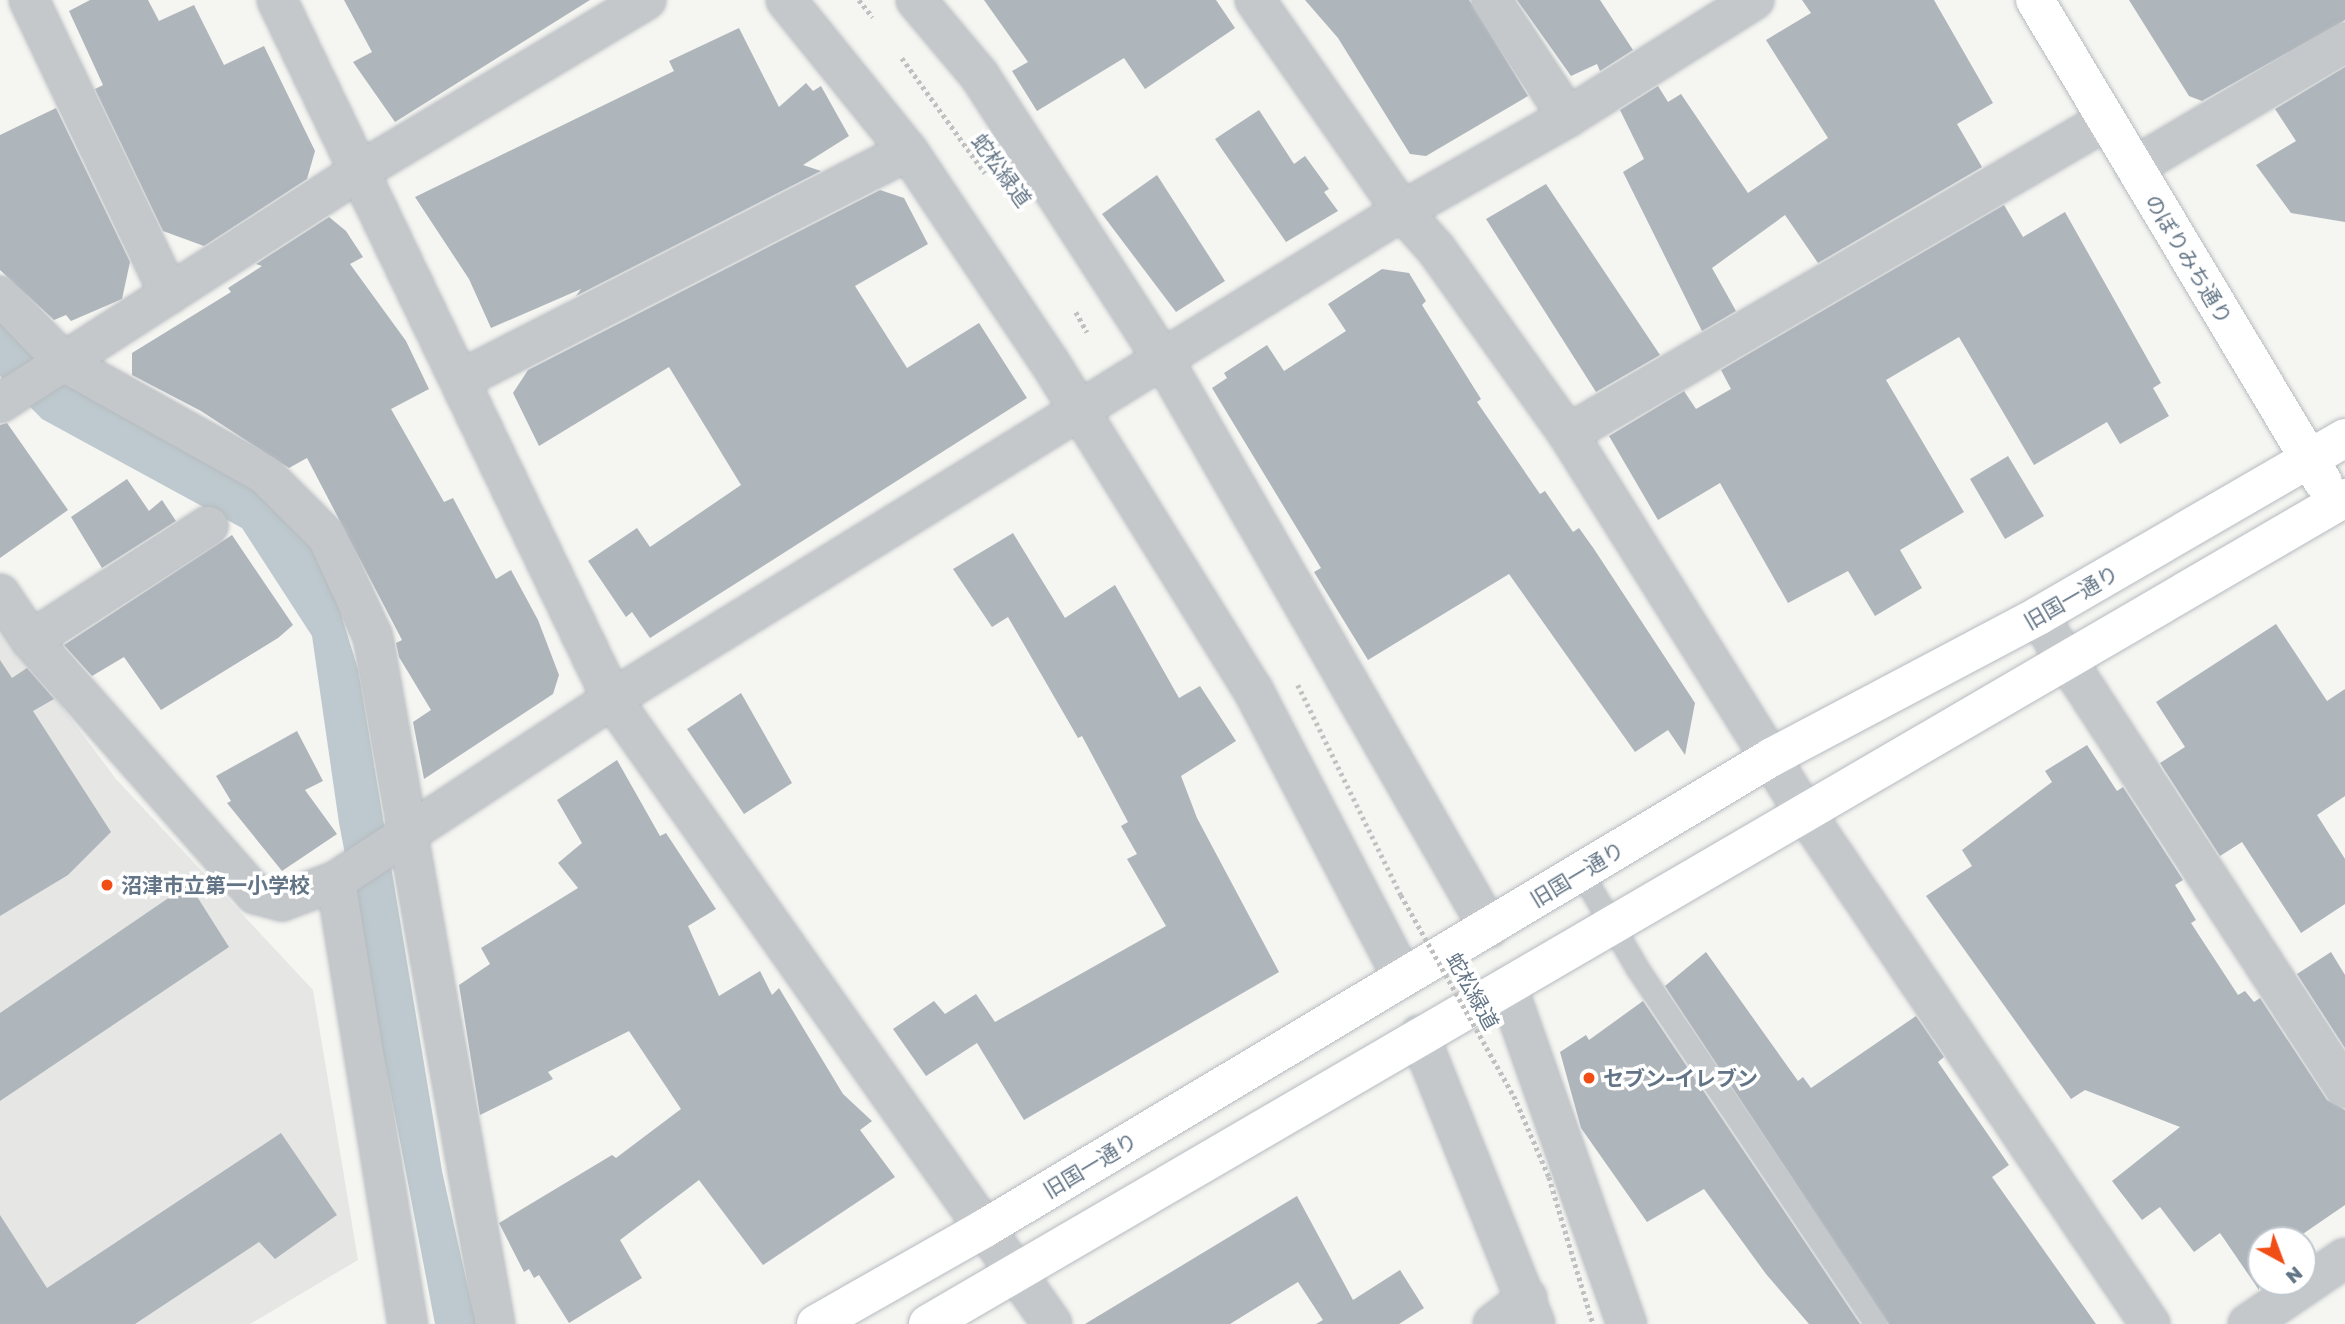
<!DOCTYPE html>
<html>
<head>
<meta charset="utf-8">
<style>
  body { margin:0 }
  #map { position:relative; width:2345px; height:1324px; overflow:hidden; background:#f5f5f1; font-family:"Golos Text","Noto Sans JP",sans-serif }
  div>[style] { position:absolute }
  .built>* { inset:0; background:#e6e7e5 }
  .water>* { inset:0; background:#bdc9ce }
  .building>* { inset:0; background:#aeb5bb }
  .path>* { height:4.5px; margin-top:-2.25px; transform-origin:0; background:repeating-linear-gradient(90deg,#bec0c2 0 3.5px,transparent 0 7px) }
  .roads { filter:drop-shadow(0 0 2px #b6bbc0) drop-shadow(0 0 2px #b6bbc0) }
  .lane>* { height:21px; margin:-10.5px; padding:0 10.5px; transform-origin:10.5px; border-radius:10.5px; background:#c4c8cb }
  .street>* { height:38px; margin:-19px; padding:0 19px; transform-origin:19px; border-radius:19px; background:#c4c8cb }
  .secondary>* { height:38px; margin:-19px; padding:0 19px; transform-origin:19px; border-radius:19px; background:#fff }
  .path-bridge>* { height:4.5px; margin-top:-2.25px; transform-origin:0; background:repeating-linear-gradient(90deg,#bec0c2 0 3.5px,transparent 0 7px) }
  .dots>* { width:19px; height:19px; translate:-50% -50%; box-sizing:border-box; border:4px solid #fff; border-radius:50% }
  span { translate:-50% -50%; white-space:nowrap; text-align:center; line-height:1.15; -webkit-text-stroke:7px #fff; paint-order:stroke }
  .street-label { font-size:21px; color:#627485 }
  .poi-label { font-size:21px; color:#627485; font-weight:700 }
  .left { translate:0 -50%; text-align:left }
  .north { position:absolute; left:2247px; top:1226px; width:70px; height:70px; box-sizing:border-box; background:#fff; border:2px solid #c0c7ce; border-radius:50%; rotate:139deg; font-size:19px; font-weight:700; line-height:28px; text-align:center; color:#627485 }
  .north::after { content:''; display:block; margin:auto; width:24px; height:32px; background:#f14d16; clip-path:polygon(50% 0,100% 100%,50% 72%,0 100%) }
</style>
</head>
<body>
<div id="map">
  <div class="built">
    <i style="clip-path:polygon(0 624px,116px 779px,313px 990px,358px 1260px,250px 1324px,0 1324px)"></i>
  </div>
  <div class="water">
    <i style="clip-path:polygon(0 323px,266px 489px,326px 566px,358px 669px,442px 1171px,476px 1324px,435px 1324px,339px 823px,312px 636px,242px 528px,42px 419px,0 376px)"></i>
  </div>
  <div class="building">
    <i style="clip-path:polygon(90px 0,148px 0,159px 21px,194px 5px,224px 65px,264px 46px,315px 151px,307px 179px,204px 246px,163px 231px,95px 89px,103px 85px,69px 11px)"></i>
    <i style="clip-path:polygon(344px 0,590px 0,395px 122px,353px 62px,372px 52px)"></i>
    <i style="clip-path:polygon(984px 0,1216px 0,1235px 28px,1145px 89px,1124px 58px,1037px 111px,1012px 71px,1028px 62px)"></i>
    <i style="clip-path:polygon(1305px 0,1469px 0,1528px 96px,1426px 156px,1410px 154px,1338px 38px)"></i>
    <i style="clip-path:polygon(1517px 0,1600px 0,1633px 50px,1600px 71px,1597px 64px,1571px 76px)"></i>
    <i style="clip-path:polygon(1802px 0,1934px 0,1993px 103px,1957px 124px,1982px 167px,1818px 263px,1785px 215px,1712px 268px,1736px 311px,1702px 331px,1623px 172px,1644px 159px,1620px 110px,1658px 86px,1668px 102px,1681px 94px,1748px 193px,1828px 138px,1766px 40px,1811px 13px)"></i>
    <i style="clip-path:polygon(2129px 0,2345px 0,2345px 20px,2202px 101px,2189px 96px)"></i>
    <i style="clip-path:polygon(739px 28px,779px 107px,806px 83px,813px 91px,821px 86px,849px 136px,803px 165px,821px 171px,576px 296px,581px 289px,491px 328px,469px 279px,415px 197px,674px 71px,669px 61px)"></i>
    <i style="clip-path:polygon(2345px 67px,2345px 222px,2291px 213px,2256px 165px,2296px 141px,2275px 109px)"></i>
    <i style="clip-path:polygon(56px 108px,130px 262px,122px 299px,71px 321px,66px 315px,54px 320px,0 270px,0 135px)"></i>
    <i style="clip-path:polygon(1259px 110px,1294px 164px,1305px 156px,1329px 189px,1324px 192px,1338px 211px,1286px 242px,1215px 139px)"></i>
    <i style="clip-path:polygon(1157px 175px,1225px 281px,1176px 312px,1102px 214px)"></i>
    <i style="clip-path:polygon(1546px 184px,1660px 355px,1596px 392px,1486px 219px)"></i>
    <i style="clip-path:polygon(880px 190px,904px 198px,928px 244px,855px 286px,907px 368px,979px 323px,1027px 398px,650px 638px,632px 612px,626px 617px,588px 561px,637px 528px,650px 547px,741px 485px,669px 367px,539px 446px,513px 393px,528px 370px)"></i>
    <i style="clip-path:polygon(2004px 205px,2023px 237px,2065px 212px,2161px 383px,2153px 388px,2169px 416px,2120px 444px,2107px 422px,2034px 465px,1959px 337px,1886px 380px,1964px 512px,1900px 550px,1922px 588px,1875px 616px,1848px 571px,1788px 603px,1720px 483px,1658px 520px,1609px 436px,1684px 391px,1696px 409px,1731px 389px,1721px 370px)"></i>
    <i style="clip-path:polygon(329px 217px,346px 231px,363px 257px,350px 264px,406px 341px,429px 389px,391px 409px,444px 502px,453px 498px,496px 579px,511px 570px,538px 620px,559px 675px,553px 694px,424px 779px,413px 722px,431px 710px,399px 657px,396px 643px,402px 640px,307px 458px,289px 468px,201px 411px,132px 375px,132px 353px,231px 292px,228px 288px,262px 266px,256px 264px)"></i>
    <i style="clip-path:polygon(1382px 269px,1409px 273px,1426px 301px,1422px 305px,1481px 399px,1477px 402px,1540px 494px,1545px 491px,1573px 532px,1579px 528px,1594px 549px,1695px 703px,1685px 755px,1668px 730px,1635px 752px,1509px 574px,1368px 660px,1314px 572px,1321px 568px,1212px 388px,1227px 378px,1224px 373px,1267px 345px,1284px 371px,1346px 331px,1328px 304px)"></i>
    <i style="clip-path:polygon(7px 423px,68px 510px,0 558px,0 425px)"></i>
    <i style="clip-path:polygon(2008px 456px,2044px 516px,2005px 539px,1970px 479px)"></i>
    <i style="clip-path:polygon(127px 479px,149px 511px,162px 500px,176px 521px,102px 568px,71px 517px)"></i>
    <i style="clip-path:polygon(1013px 533px,1065px 618px,1115px 585px,1179px 698px,1200px 686px,1236px 741px,1181px 776px,1197px 818px,1279px 972px,1024px 1120px,977px 1043px,926px 1076px,893px 1029px,934px 1001px,945px 1014px,976px 994px,995px 1022px,1166px 926px,1127px 859px,1137px 854px,1121px 826px,1128px 822px,1082px 736px,1078px 738px,1008px 617px,992px 627px,953px 569px)"></i>
    <i style="clip-path:polygon(232px 535px,293px 625px,278px 638px,161px 710px,124px 657px,92px 676px,64px 645px)"></i>
    <i style="clip-path:polygon(2276px 624px,2327px 701px,2345px 689px,2345px 796px,2317px 815px,2345px 859px,2345px 904px,2301px 933px,2242px 842px,2220px 856px,2160px 763px,2185px 747px,2156px 702px)"></i>
    <i style="clip-path:polygon(0 660px,12px 678px,27px 668px,54px 699px,33px 711px,111px 832px,68px 875px,0 916px)"></i>
    <i style="clip-path:polygon(741px 693px,792px 783px,744px 814px,687px 729px)"></i>
    <i style="clip-path:polygon(297px 731px,323px 781px,305px 790px,337px 834px,282px 871px,227px 803px,231px 801px,216px 776px)"></i>
    <i style="clip-path:polygon(2087px 745px,2117px 791px,2123px 787px,2183px 880px,2175px 885px,2196px 920px,2191px 923px,2238px 995px,2245px 991px,2254px 1002px,2260px 998px,2327px 1100px,2345px 1110px,2345px 1205px,2294px 1240px,2261px 1240px,2259px 1290px,2220px 1233px,2194px 1252px,2160px 1207px,2142px 1220px,2112px 1181px,2180px 1127px,2085px 1090px,2071px 1099px,1926px 896px,1972px 866px,1962px 850px,2052px 782px,2045px 771px)"></i>
    <i style="clip-path:polygon(617px 760px,660px 836px,666px 833px,716px 909px,688px 926px,719px 996px,760px 971px,772px 995px,779px 988px,843px 1094px,872px 1121px,860px 1130px,895px 1177px,763px 1265px,699px 1180px,620px 1240px,642px 1278px,569px 1323px,539px 1275px,534px 1278px,529px 1269px,524px 1272px,499px 1223px,612px 1155px,616px 1158px,681px 1109px,629px 1031px,548px 1072px,553px 1079px,480px 1115px,459px 985px,490px 964px,481px 948px,578px 888px,558px 863px,582px 843px,557px 800px)"></i>
    <i style="clip-path:polygon(189px 884px,229px 947px,0 1101px,0 1013px)"></i>
    <i style="clip-path:polygon(1706px 952px,1798px 1081px,1803px 1077px,1811px 1088px,1916px 1016px,1944px 1057px,1938px 1062px,2009px 1165px,1992px 1177px,2096px 1324px,1889px 1324px,1665px 986px)"></i>
    <i style="clip-path:polygon(2331px 952px,2345px 975px,2345px 1048px,2297px 974px)"></i>
    <i style="clip-path:polygon(1643px 1001px,1860px 1324px,1809px 1324px,1766px 1274px,1704px 1189px,1647px 1222px,1581px 1128px,1560px 1052px,1586px 1035px,1589px 1040px)"></i>
    <i style="clip-path:polygon(281px 1133px,337px 1215px,275px 1259px,259px 1242px,135px 1324px,0 1324px,0 1215px,47px 1288px,44px 1290px)"></i>
    <i style="clip-path:polygon(1297px 1196px,1353px 1300px,1400px 1270px,1424px 1308px,1399px 1324px,1316px 1324px,1323px 1320px,1298px 1282px,1230px 1324px,1085px 1324px)"></i>
  </div>
  <div class="path">
    <i style="left:859px;top:0;width:22px;rotate:51deg"></i>
    <i style="left:902px;top:58px;width:142px;rotate:54.2deg"></i>
    <i style="left:1076px;top:312px;width:23px;rotate:61deg"></i>
  </div>
  <div class="roads">
    <div class="lane">
      <i style="left:1581px;top:872px;width:111px;rotate:59.7deg"></i>
      <i style="left:1637px;top:968px;width:429px;rotate:56.1deg"></i>
    </div>
    <div class="street">
      <i style="left:29px;top:0;width:326px;rotate:64.5deg"></i>
      <i style="left:277px;top:0;width:775px;rotate:64.39deg"></i>
      <i style="left:612px;top:699px;width:764px;rotate:54.85deg"></i>
      <i style="left:786px;top:0;width:194px;rotate:51.1deg"></i>
      <i style="left:908px;top:151px;width:255px;rotate:56.2deg"></i>
      <i style="left:1050px;top:363px;width:385px;rotate:58.2deg"></i>
      <i style="left:1253px;top:690px;width:325px;rotate:62.5deg"></i>
      <i style="left:916px;top:0;width:98px;rotate:50deg"></i>
      <i style="left:979px;top:75px;width:338px;rotate:57.1deg"></i>
      <i style="left:1163px;top:359px;width:656px;rotate:60.19deg"></i>
      <i style="left:1255px;top:0;width:257px;rotate:55.1deg"></i>
      <i style="left:1402px;top:211px;width:51px;rotate:48.2deg"></i>
      <i style="left:1436px;top:249px;width:227px;rotate:54.5deg"></i>
      <i style="left:1568px;top:434px;width:445px;rotate:58deg"></i>
      <i style="left:1804px;top:811px;width:619px;rotate:56deg"></i>
      <i style="left:1491px;top:0;width:140px;rotate:56.7deg"></i>
      <i style="left:2134px;top:167px;width:245px;rotate:-30.6deg"></i>
      <i style="left:0;top:296px;width:93px;rotate:45.9deg"></i>
      <i style="left:65px;top:363px;width:228px;rotate:29.2deg"></i>
      <i style="left:264px;top:474px;width:89px;rotate:45deg"></i>
      <i style="left:327px;top:537px;width:110px;rotate:65.3deg"></i>
      <i style="left:373px;top:637px;width:698px;rotate:79.93deg"></i>
      <i style="left:460px;top:380px;width:503px;rotate:-27.07deg"></i>
      <i style="left:0;top:403px;width:431px;rotate:-32.8deg"></i>
      <i style="left:362px;top:170px;width:331px;rotate:-30.9deg"></i>
      <i style="left:1568px;top:434px;width:624px;rotate:-30.22deg"></i>
      <i style="left:0;top:594px;width:55px;rotate:56deg"></i>
      <i style="left:31px;top:640px;width:339px;rotate:48.6deg"></i>
      <i style="left:255px;top:894px;width:28px;rotate:15deg"></i>
      <i style="left:282px;top:901px;width:58px;rotate:-20.3deg"></i>
      <i style="left:336px;top:881px;width:331px;rotate:-33.4deg"></i>
      <i style="left:612px;top:699px;width:929px;rotate:-31.7deg"></i>
      <i style="left:1402px;top:211px;width:191px;rotate:-29.5deg"></i>
      <i style="left:1568px;top:117px;width:220px;rotate:-32.2deg"></i>
      <i style="left:2038px;top:616px;width:563px;rotate:56.96deg"></i>
      <i style="left:31px;top:640px;width:211px;rotate:-32.8deg"></i>
      <i style="left:336px;top:881px;width:449px;rotate:80.8deg"></i>
      <i style="left:1507px;top:986px;width:359px;rotate:70.5deg"></i>
      <i style="left:1419px;top:1035px;width:311px;rotate:68.1deg"></i>
      <i style="left:1493px;top:1324px;width:43px;rotate:-37.4deg"></i>
      <i style="left:2248px;top:1324px;width:117px;rotate:-34.2deg"></i>
    </div>
    <div class="secondary">
      <i style="left:2035px;top:0;width:561px;rotate:59.14deg"></i>
      <i style="left:816px;top:1324px;width:194px;rotate:-29.6deg"></i>
      <i style="left:985px;top:1228px;width:917px;rotate:-30.9deg"></i>
      <i style="left:1772px;top:757px;width:301px;rotate:-27.9deg"></i>
      <i style="left:2038px;top:616px;width:355px;rotate:-30.1deg"></i>
      <i style="left:928px;top:1324px;width:1640px;rotate:-30.24deg"></i>
    </div>
  </div>
  <div class="path-bridge">
    <i style="left:1298px;top:685px;width:234px;rotate:63.9deg"></i>
    <i style="left:1401px;top:895px;width:231px;rotate:60.7deg"></i>
    <i style="left:1514px;top:1096px;width:88px;rotate:66.6deg"></i>
    <i style="left:1549px;top:1177px;width:153px;rotate:73.3deg"></i>
  </div>
  <div class="dots">
    <i style="left:107px;top:885px;background:#f14d16"></i>
    <i style="left:1589px;top:1078px;background:#f14d16"></i>
  </div>
  <div class="street-label">
    <span style="left:1002px;top:170px;rotate:54deg">蛇松緑道</span>
    <span style="left:2189px;top:259px;rotate:59deg">のぼりみち通り</span>
    <span style="left:2071px;top:597px;rotate:-30deg">旧国一通り</span>
    <span style="left:1577px;top:874px;rotate:-31deg">旧国一通り</span>
    <span style="left:1473px;top:991px;rotate:61deg">蛇松緑道</span>
    <span style="left:1090px;top:1165px;rotate:-31deg">旧国一通り</span>
  </div>
  <div class="poi-label">
    <span class="left" style="left:121px;top:885px">沼津市立第一小学校</span>
    <span class="left" style="left:1603px;top:1078px">セブン-イレブン</span>
  </div>
  <div class="north">N</div>
</div>
</body>
</html>
